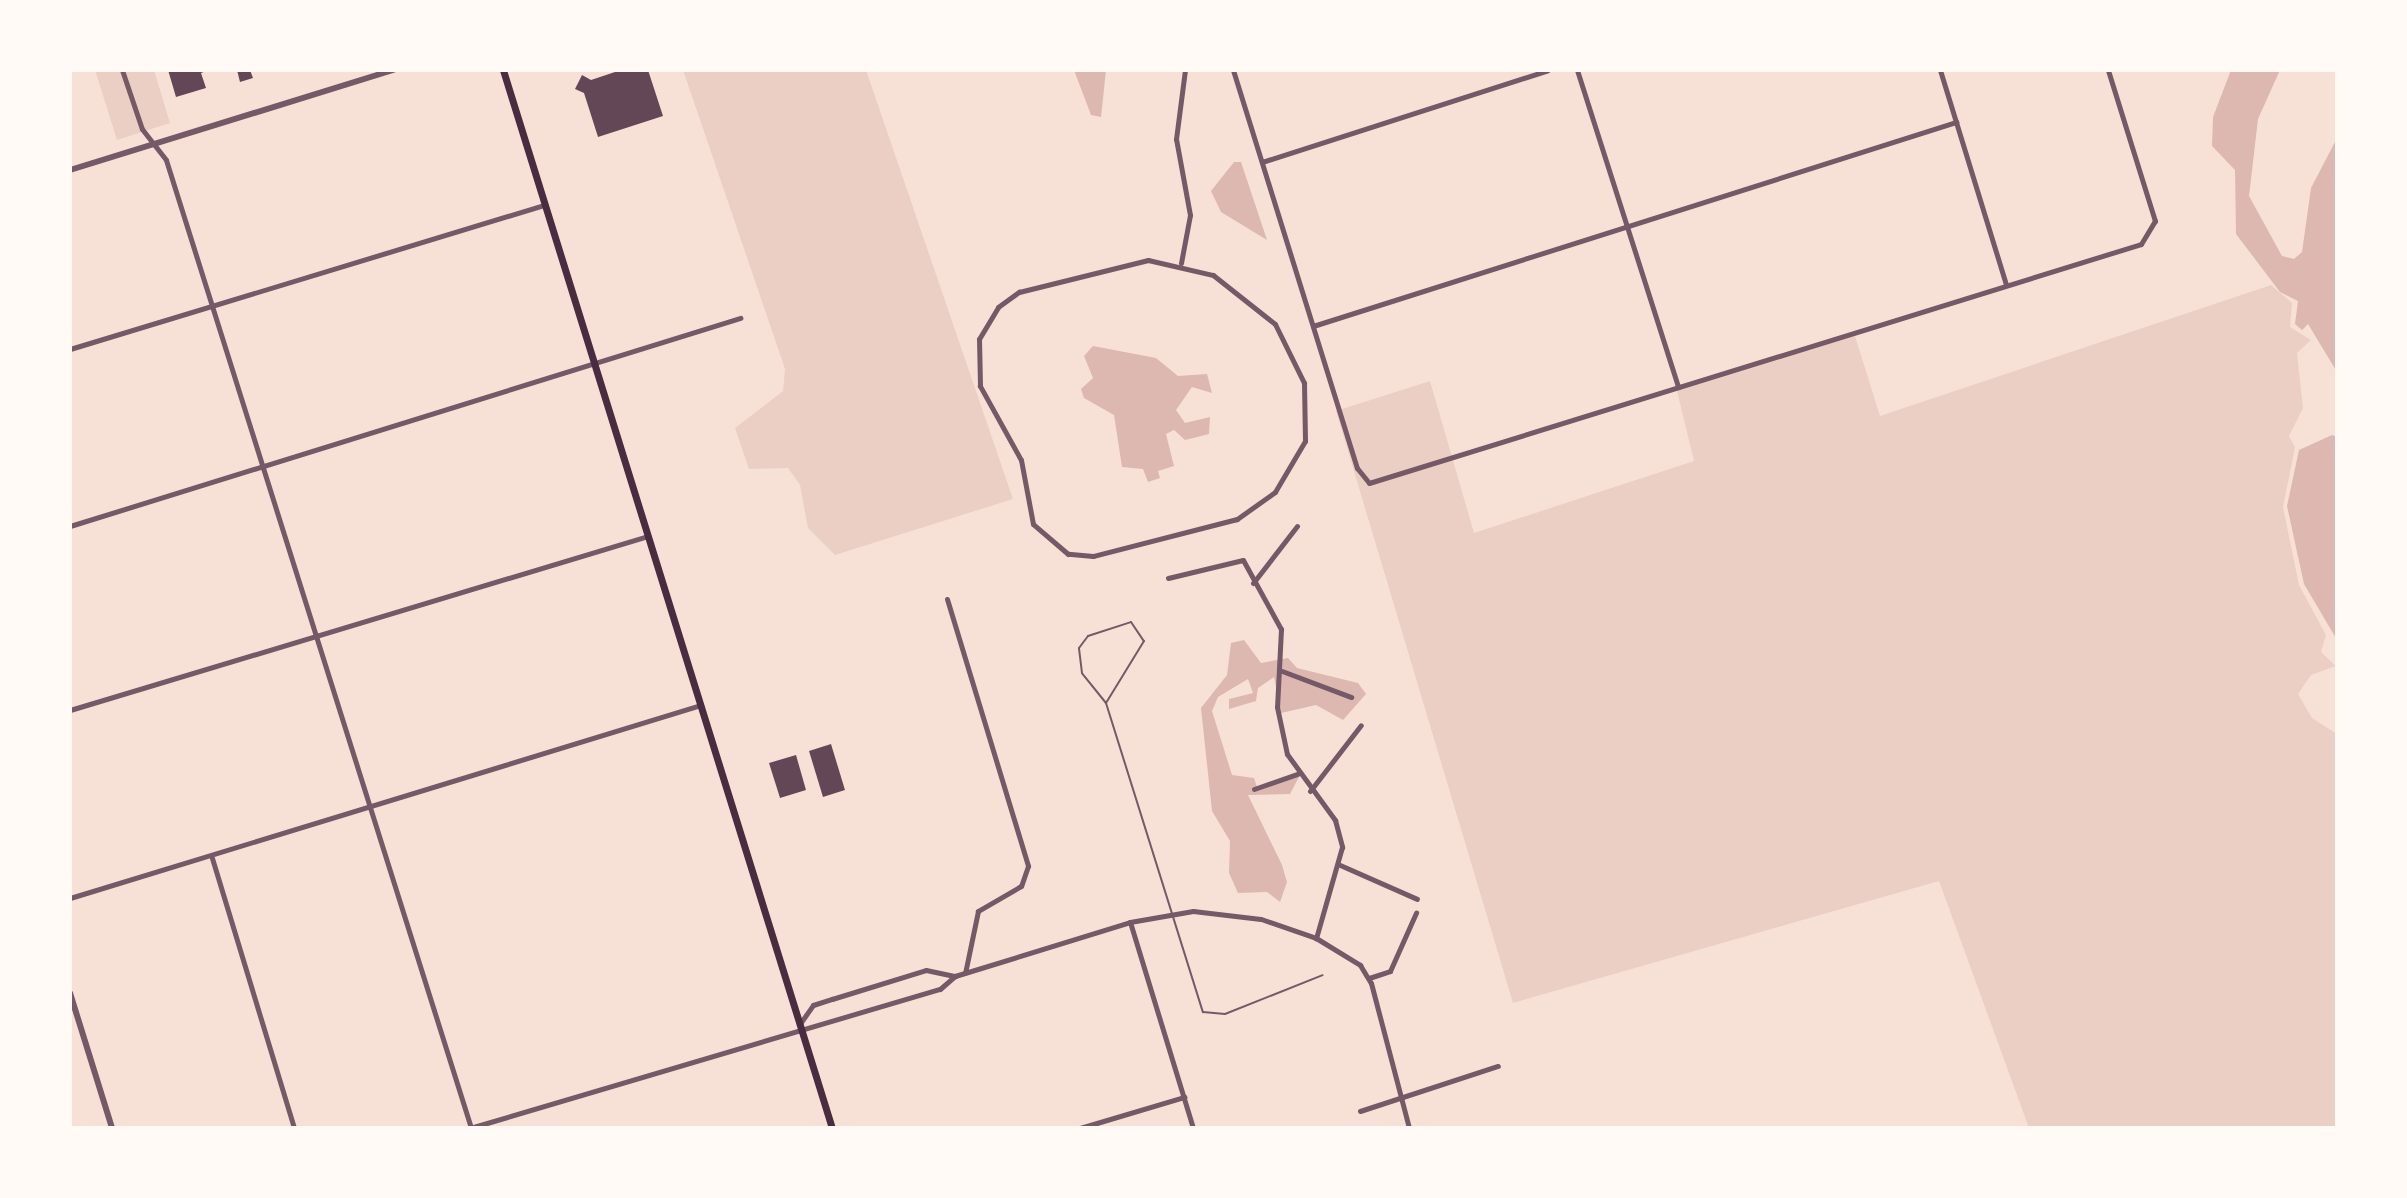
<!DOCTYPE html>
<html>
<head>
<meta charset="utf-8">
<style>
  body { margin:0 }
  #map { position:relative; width:2407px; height:1198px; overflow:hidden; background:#f7e1d7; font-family:"PT Sans",sans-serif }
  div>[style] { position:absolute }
  .green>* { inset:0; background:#ebcfc5 }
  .water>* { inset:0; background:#dcb8b0 }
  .building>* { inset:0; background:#644757 }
  .service>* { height:2px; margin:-1px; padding:0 1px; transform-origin:1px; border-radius:1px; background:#755966 }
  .minor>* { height:5px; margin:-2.5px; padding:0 2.5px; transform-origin:2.5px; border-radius:2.5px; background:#755966 }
  .tertiary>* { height:6px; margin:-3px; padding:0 3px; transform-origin:3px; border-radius:3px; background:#755966 }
  .primary>* { height:7px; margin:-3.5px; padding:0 3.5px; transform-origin:3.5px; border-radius:3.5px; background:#4a2c40 }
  span { translate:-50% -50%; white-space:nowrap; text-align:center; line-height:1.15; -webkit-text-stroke:8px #fffaf5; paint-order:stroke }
  .frame { position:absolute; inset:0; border:72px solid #fffaf5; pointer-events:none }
</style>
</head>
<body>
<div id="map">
  <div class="green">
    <i style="clip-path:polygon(95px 70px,154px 70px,170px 123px,117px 140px)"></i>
    <i style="clip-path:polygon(683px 70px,866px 70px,1013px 499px,835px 555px,808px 528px,800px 485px,788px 468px,749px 469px,735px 428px,783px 391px,785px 369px)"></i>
    <i style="clip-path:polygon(2271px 285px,2292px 303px,2290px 327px,2311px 340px,2297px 353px,2303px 408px,2289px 436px,2295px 447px,2283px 507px,2299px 585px,2326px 635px,2321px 652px,2336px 666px,2311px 675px,2298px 694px,2312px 718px,2337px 734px,2337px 1128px,2029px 1128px,1939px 881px,1513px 1003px,1336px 411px,1430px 381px,1474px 533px,1694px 461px,1677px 391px,1855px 336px,1880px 416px)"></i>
  </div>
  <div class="water">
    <i style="clip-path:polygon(1074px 70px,1106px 70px,1101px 117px,1091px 115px)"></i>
    <i style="clip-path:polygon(2231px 70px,2280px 70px,2258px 119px,2249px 196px,2282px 256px,2294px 259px,2302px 252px,2311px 188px,2337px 138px,2337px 372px,2308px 324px,2302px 330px,2295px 324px,2298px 301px,2280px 292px,2236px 234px,2235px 170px,2212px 146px,2213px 117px)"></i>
    <i style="clip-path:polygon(1234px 162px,1241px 162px,1267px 240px,1221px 212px,1211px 191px)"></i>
    <i style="clip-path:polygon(1093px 346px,1156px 358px,1178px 376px,1207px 374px,1212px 393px,1192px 387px,1176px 410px,1185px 423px,1210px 417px,1209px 434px,1185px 440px,1174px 430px,1166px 434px,1174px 466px,1158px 471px,1160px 478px,1148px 482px,1143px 469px,1122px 467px,1114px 415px,1084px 398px,1081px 389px,1093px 378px,1084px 356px)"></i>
    <i style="clip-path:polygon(2332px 435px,2337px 437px,2337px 640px,2304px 584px,2287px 506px,2299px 450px)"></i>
    <i style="clip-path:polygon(1244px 640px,1261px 663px,1288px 658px,1297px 668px,1358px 683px,1366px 694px,1343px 720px,1316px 705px,1281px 713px,1274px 677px,1258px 688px,1256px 701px,1229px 709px,1229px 699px,1253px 693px,1248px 679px,1218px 697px,1212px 711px,1232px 775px,1254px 778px,1257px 787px,1300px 775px,1290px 794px,1248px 795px,1282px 865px,1287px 882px,1280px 902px,1267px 892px,1238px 893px,1229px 873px,1230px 841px,1212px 811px,1201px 708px,1227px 675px,1231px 643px)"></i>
  </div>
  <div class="building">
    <i style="clip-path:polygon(168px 70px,209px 70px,201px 73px,206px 88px,176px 97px)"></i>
    <i style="clip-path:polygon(237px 70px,250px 70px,253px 78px,240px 82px)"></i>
    <i style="clip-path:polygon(621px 70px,648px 70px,663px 116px,598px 137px,584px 93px,575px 89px,582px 75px,591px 80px)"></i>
    <i style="clip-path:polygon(831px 744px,845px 790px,823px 797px,809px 751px)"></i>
    <i style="clip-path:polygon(796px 755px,806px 790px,780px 798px,769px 763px)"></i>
  </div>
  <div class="service">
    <i style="left:1131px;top:622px;width:23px;rotate:56deg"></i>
    <i style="left:1144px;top:641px;width:73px;rotate:121.5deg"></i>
    <i style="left:1106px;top:703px;width:38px;rotate:-129deg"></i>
    <i style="left:1082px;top:673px;width:25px;rotate:-97deg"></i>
    <i style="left:1079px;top:648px;width:15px;rotate:-53deg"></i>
    <i style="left:1088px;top:636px;width:45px;rotate:-18deg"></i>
    <i style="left:1106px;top:703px;width:324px;rotate:72.6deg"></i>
    <i style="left:1203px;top:1012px;width:22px;rotate:5deg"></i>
    <i style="left:1225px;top:1014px;width:105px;rotate:-21.7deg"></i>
  </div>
  <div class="minor">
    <i style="left:122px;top:70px;width:62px;rotate:71.3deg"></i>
    <i style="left:142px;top:129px;width:39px;rotate:52deg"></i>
    <i style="left:166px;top:160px;width:1015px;rotate:72.51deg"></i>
    <i style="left:1233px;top:70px;width:417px;rotate:72.7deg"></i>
    <i style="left:1357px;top:468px;width:19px;rotate:51deg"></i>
    <i style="left:1369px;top:483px;width:808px;rotate:-17.2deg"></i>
    <i style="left:2141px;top:244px;width:27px;rotate:-59deg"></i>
    <i style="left:2155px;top:221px;width:158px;rotate:-107.3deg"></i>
    <i style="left:1577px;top:70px;width:333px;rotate:72.3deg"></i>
    <i style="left:1940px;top:70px;width:225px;rotate:72.9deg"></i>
    <i style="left:1262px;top:162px;width:300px;rotate:-17.8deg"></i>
    <i style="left:1148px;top:260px;width:67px;rotate:13deg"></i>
    <i style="left:1213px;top:275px;width:79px;rotate:38.3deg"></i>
    <i style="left:1275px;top:324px;width:66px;rotate:63.8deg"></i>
    <i style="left:1304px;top:383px;width:58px;rotate:89deg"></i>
    <i style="left:1305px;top:441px;width:59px;rotate:120.5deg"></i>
    <i style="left:1275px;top:492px;width:47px;rotate:144.6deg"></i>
    <i style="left:1237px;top:519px;width:149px;rotate:165.6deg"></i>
    <i style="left:1093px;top:556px;width:25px;rotate:-175deg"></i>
    <i style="left:1068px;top:554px;width:46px;rotate:-139.4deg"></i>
    <i style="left:1033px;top:524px;width:65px;rotate:-100.6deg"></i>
    <i style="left:1021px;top:460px;width:85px;rotate:-119deg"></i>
    <i style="left:980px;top:386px;width:47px;rotate:-91.2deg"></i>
    <i style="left:979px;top:339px;width:37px;rotate:-59deg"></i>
    <i style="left:998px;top:307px;width:26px;rotate:-36deg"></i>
    <i style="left:1019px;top:292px;width:133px;rotate:-13.9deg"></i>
    <i style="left:1181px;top:263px;width:49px;rotate:-79.4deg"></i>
    <i style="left:1190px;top:215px;width:77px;rotate:-100.4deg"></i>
    <i style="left:1176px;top:139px;width:70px;rotate:-82.6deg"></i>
    <i style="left:1313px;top:326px;width:675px;rotate:-17.6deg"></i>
    <i style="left:70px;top:349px;width:495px;rotate:-16.9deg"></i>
    <i style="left:70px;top:526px;width:702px;rotate:-17.25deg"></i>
    <i style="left:1168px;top:578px;width:77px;rotate:-13.5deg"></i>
    <i style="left:1243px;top:560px;width:79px;rotate:61.2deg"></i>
    <i style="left:1281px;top:629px;width:78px;rotate:92.9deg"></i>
    <i style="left:1277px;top:707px;width:48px;rotate:78deg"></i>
    <i style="left:1287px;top:754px;width:82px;rotate:54deg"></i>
    <i style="left:1335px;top:820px;width:28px;rotate:75deg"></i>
    <i style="left:1342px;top:847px;width:95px;rotate:105.9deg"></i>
    <i style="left:1253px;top:583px;width:72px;rotate:-52.3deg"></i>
    <i style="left:947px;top:599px;width:279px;rotate:73.1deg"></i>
    <i style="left:1028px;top:866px;width:21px;rotate:109deg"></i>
    <i style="left:1021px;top:886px;width:50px;rotate:149.8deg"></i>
    <i style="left:978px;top:911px;width:63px;rotate:101.8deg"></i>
    <i style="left:1282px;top:671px;width:74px;rotate:20.6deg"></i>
    <i style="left:70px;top:710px;width:604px;rotate:-16.75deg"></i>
    <i style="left:1254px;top:789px;width:46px;rotate:-19.2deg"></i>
    <i style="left:1310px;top:791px;width:83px;rotate:-52.3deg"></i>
    <i style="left:212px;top:858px;width:282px;rotate:73.1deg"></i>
    <i style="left:1340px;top:865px;width:84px;rotate:23.8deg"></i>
    <i style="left:70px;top:898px;width:660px;rotate:-17.01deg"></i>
    <i style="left:1130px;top:922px;width:215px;rotate:73deg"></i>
    <i style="left:1369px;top:978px;width:22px;rotate:-18deg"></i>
    <i style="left:1390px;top:971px;width:64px;rotate:-65.9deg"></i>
    <i style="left:799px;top:1025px;width:24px;rotate:-55deg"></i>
    <i style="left:813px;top:1005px;width:20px;rotate:-18deg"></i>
    <i style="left:832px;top:999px;width:98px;rotate:-17.1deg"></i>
    <i style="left:926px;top:970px;width:30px;rotate:12deg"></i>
    <i style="left:1360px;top:1111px;width:145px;rotate:-18.1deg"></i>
    <i style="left:470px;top:1128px;width:490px;rotate:-16.5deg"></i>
    <i style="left:940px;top:989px;width:20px;rotate:-41deg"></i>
    <i style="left:955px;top:976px;width:183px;rotate:-17.1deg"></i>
    <i style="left:1130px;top:922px;width:64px;rotate:-9.9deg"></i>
    <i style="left:1193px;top:911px;width:68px;rotate:6.7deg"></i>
    <i style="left:1261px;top:919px;width:58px;rotate:19.1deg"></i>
    <i style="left:1316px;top:938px;width:52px;rotate:31.5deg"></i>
    <i style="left:1360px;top:965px;width:21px;rotate:59deg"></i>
    <i style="left:1371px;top:983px;width:150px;rotate:75.3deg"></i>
    <i style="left:1080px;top:1128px;width:109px;rotate:-16.6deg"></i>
  </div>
  <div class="tertiary">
    <i style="left:70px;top:170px;width:339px;rotate:-17.2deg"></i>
    <i style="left:70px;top:993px;width:141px;rotate:72.7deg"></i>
  </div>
  <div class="primary">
    <i style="left:503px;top:70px;width:1108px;rotate:72.73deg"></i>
  </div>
  <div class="frame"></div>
</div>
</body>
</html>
